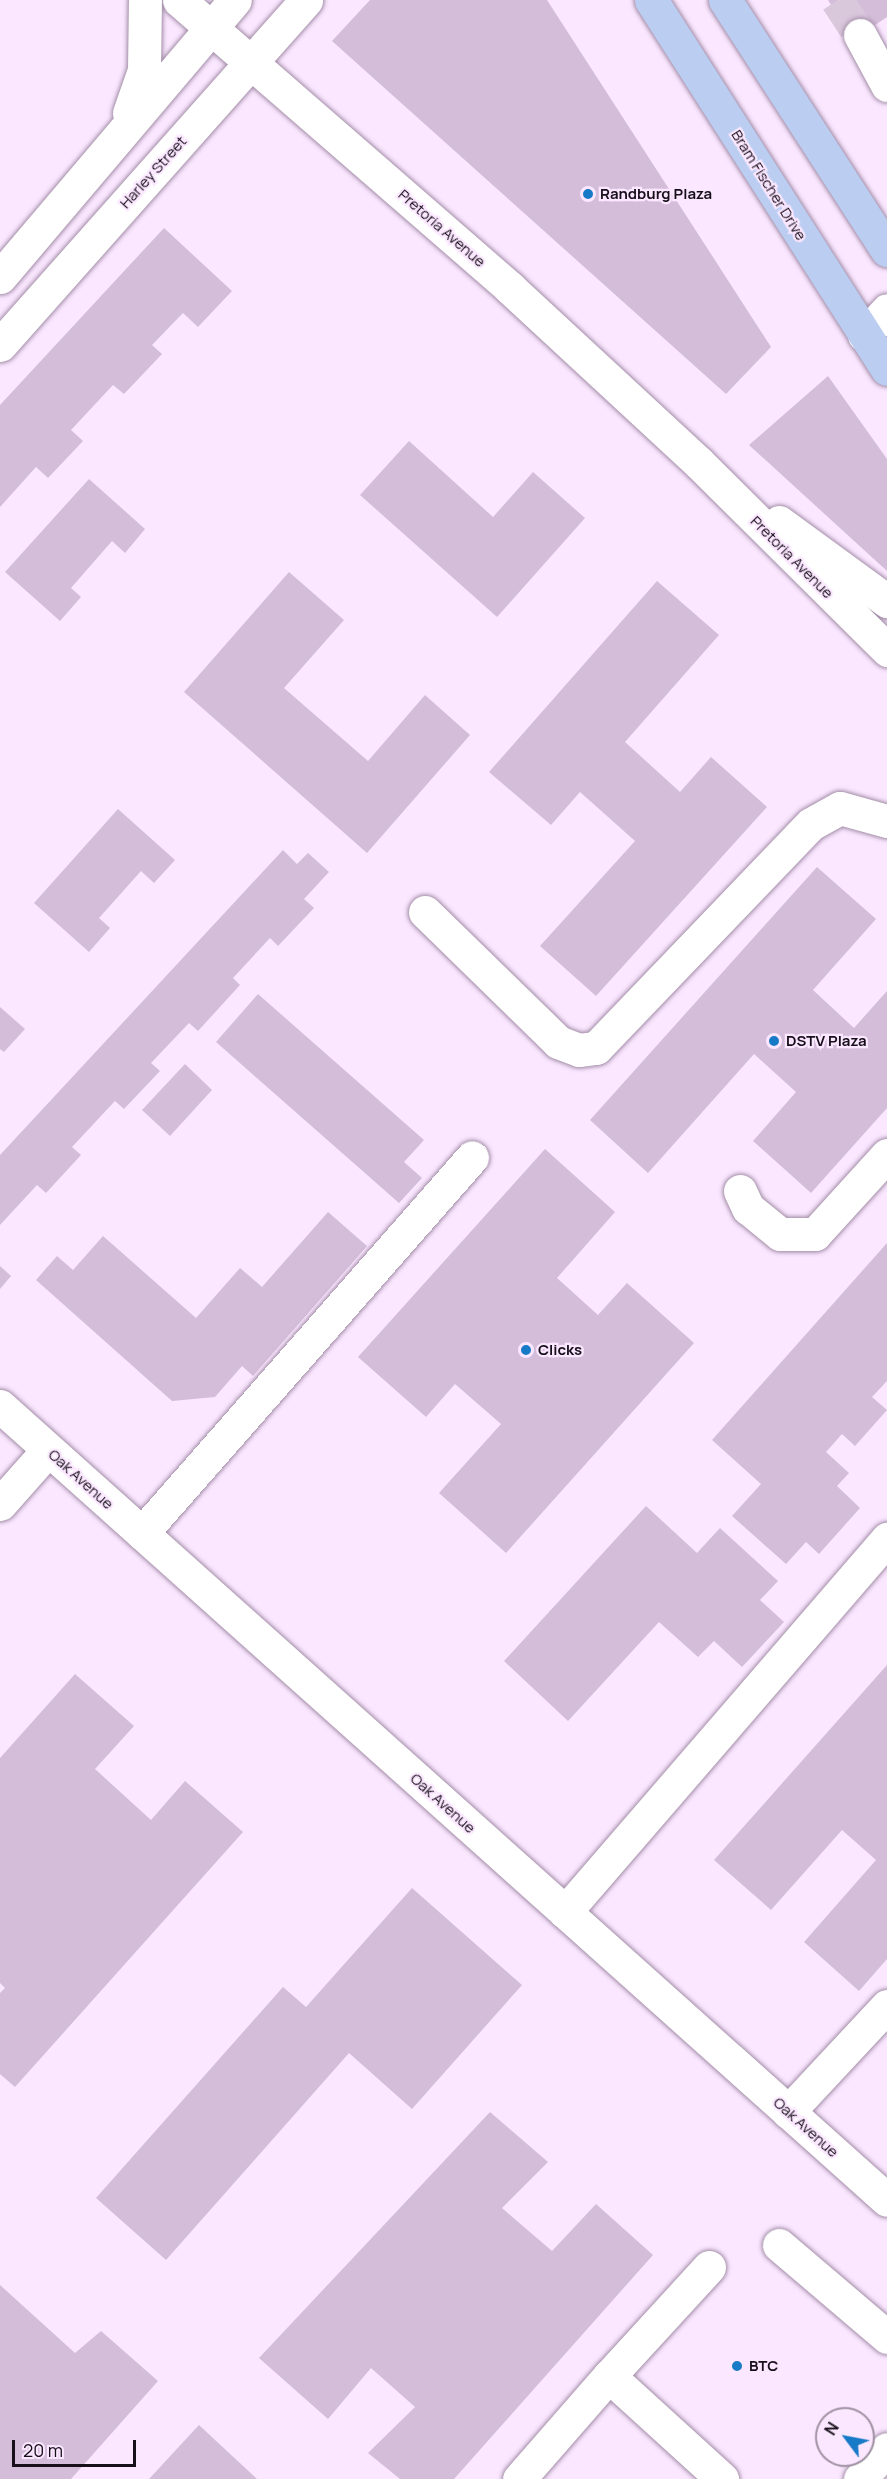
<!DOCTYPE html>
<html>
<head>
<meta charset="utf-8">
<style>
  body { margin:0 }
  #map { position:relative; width:887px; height:2479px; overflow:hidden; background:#fbe7ff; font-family:Manrope,sans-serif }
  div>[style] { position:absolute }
  .building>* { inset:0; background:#d4bdd9 }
  .minor-tunnel>* { height:33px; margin-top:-16.5px; transform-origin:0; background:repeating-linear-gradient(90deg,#d9c7dc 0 33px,transparent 0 49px) }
  .roads { filter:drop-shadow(0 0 2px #a38da8) drop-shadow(0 0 2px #a38da8) }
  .minor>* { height:33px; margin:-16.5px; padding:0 16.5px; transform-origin:16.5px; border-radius:16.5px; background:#fff }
  .major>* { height:33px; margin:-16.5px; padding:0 16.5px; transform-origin:16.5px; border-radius:16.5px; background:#bbcef2 }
  .dots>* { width:16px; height:16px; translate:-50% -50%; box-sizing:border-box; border:3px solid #fbe7ff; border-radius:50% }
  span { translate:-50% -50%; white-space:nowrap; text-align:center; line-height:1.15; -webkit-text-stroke:4.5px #fbe7ff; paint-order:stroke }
  .street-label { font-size:15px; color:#170f19 }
  .poi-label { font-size:15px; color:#170f19; font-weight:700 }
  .left { translate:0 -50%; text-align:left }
  .north { position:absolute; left:815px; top:2407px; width:60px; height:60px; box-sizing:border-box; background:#fbe7ff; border:2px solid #a091a3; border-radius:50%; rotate:302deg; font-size:16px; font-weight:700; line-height:24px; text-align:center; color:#170f19 }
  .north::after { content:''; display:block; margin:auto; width:21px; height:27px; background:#177ac6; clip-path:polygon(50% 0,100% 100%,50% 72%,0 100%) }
  .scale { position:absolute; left:12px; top:2440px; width:124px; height:27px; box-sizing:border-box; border:3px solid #170f19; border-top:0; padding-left:8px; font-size:18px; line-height:21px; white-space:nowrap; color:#170f19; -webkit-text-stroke:4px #fbe7ff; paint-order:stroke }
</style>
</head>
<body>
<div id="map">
  <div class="building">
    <i style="clip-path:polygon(370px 0,547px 0,771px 347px,726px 394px,332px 41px)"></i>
    <i style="clip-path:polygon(828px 0,887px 0,887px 17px,853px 40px)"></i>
    <i style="clip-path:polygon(164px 228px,232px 291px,198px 327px,183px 313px,152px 345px,162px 354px,124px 394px,113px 385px,71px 430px,83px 441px,48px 478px,36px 467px,0 507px,0 405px)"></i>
    <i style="clip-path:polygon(828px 376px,887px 459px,887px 571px,749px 445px)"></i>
    <i style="clip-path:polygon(409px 441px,493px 517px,533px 472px,585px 518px,497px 617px,360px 495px)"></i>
    <i style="clip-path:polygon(89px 479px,145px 529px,125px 553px,112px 541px,71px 588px,81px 597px,60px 621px,5px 572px)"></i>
    <i style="clip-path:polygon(289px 572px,344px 620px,284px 688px,368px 761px,425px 695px,470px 735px,367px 853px,184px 692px)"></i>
    <i style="clip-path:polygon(657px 581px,719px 635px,625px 742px,680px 792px,711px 757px,767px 807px,596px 996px,540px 946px,635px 841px,580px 792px,551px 825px,489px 772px)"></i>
    <i style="clip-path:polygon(118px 809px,175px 860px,154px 883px,141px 871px,99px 918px,110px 928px,89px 952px,34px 903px)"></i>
    <i style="clip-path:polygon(283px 850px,297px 864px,308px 853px,329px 872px,304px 899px,314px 908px,278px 946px,270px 938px,233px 978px,240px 985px,198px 1031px,189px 1023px,151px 1063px,160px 1071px,124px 1109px,115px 1101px,72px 1147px,81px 1155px,46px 1193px,37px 1185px,0 1225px,0 1155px)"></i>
    <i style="clip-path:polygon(817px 867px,876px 919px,813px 990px,854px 1028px,887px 991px,887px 1108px,811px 1193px,753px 1141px,796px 1092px,754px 1054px,648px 1173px,590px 1120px)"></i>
    <i style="clip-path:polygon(258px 994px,424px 1140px,404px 1162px,422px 1178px,399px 1203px,216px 1042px)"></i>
    <i style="clip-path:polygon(0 1007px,25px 1029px,4px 1052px,0 1049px)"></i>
    <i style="clip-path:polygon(185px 1064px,212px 1090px,170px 1136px,142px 1110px)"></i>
    <i style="clip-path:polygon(545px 1149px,615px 1212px,557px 1278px,598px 1315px,627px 1283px,694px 1343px,506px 1553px,439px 1493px,501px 1424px,455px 1384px,426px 1417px,358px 1357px)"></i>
    <i style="clip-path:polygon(328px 1212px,367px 1246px,253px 1376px,242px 1366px,215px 1397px,172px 1401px,36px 1280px,57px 1256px,73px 1270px,103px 1236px,196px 1318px,240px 1268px,262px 1287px)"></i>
    <i style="clip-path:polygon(887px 1243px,887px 1381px,872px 1397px,887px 1410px,855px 1446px,842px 1434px,826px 1452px,849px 1473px,837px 1486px,860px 1508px,819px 1554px,806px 1542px,786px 1564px,732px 1516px,761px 1484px,712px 1440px)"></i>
    <i style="clip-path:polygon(0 1266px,11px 1276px,0 1289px)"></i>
    <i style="clip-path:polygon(646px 1506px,697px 1553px,720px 1528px,778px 1581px,760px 1600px,784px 1622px,742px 1667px,714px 1641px,698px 1657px,659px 1622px,568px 1721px,504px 1661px)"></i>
    <i style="clip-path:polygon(887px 1665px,887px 1959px,859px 1991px,804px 1942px,876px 1860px,842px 1830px,771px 1910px,714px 1860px)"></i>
    <i style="clip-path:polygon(75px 1674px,134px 1726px,95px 1769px,151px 1820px,185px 1781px,243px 1832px,15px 2087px,0 2074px,0 1993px,5px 1988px,0 1983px,0 1758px)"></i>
    <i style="clip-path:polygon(412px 1888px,522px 1985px,412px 2109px,349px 2053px,166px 2260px,96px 2198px,283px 1987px,306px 2007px)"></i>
    <i style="clip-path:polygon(490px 2112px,548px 2162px,502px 2208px,552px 2251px,596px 2204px,653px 2255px,454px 2479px,400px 2479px,368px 2453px,415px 2407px,371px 2368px,328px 2419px,259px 2358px)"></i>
    <i style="clip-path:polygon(0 2285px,75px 2353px,101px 2331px,158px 2381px,71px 2479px,0 2479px)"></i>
    <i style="clip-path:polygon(199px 2425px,257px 2479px,149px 2479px)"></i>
  </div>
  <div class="minor-tunnel">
    <i style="left:837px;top:0;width:42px;rotate:56.7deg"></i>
  </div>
  <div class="roads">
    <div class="minor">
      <i style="left:179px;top:0;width:439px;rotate:41deg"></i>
      <i style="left:510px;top:288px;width:256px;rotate:42.8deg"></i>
      <i style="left:698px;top:462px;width:267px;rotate:44.8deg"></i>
      <i style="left:860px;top:35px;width:57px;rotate:61.6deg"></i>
      <i style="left:129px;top:113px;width:46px;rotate:-70.8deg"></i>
      <i style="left:144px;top:70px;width:70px;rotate:-89.2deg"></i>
      <i style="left:0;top:277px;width:363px;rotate:-49.7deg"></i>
      <i style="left:864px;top:335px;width:34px;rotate:-47deg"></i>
      <i style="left:0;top:345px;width:461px;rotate:-48.4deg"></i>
      <i style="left:779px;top:522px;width:134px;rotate:36.2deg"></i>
      <i style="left:425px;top:912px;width:186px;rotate:44.3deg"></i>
      <i style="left:558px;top:1042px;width:22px;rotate:21deg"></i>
      <i style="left:579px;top:1050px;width:17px;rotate:-7deg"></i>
      <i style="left:596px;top:1048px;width:310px;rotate:-46.2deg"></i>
      <i style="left:811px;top:824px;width:33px;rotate:-29deg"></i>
      <i style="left:840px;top:808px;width:49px;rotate:15.5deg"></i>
      <i style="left:740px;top:1191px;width:19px;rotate:65deg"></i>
      <i style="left:748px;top:1208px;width:41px;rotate:39.1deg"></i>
      <i style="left:780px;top:1234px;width:35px"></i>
      <i style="left:815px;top:1234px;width:107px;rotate:-47.7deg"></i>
      <i style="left:0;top:1406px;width:1190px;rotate:41.83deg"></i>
      <i style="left:0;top:1504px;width:72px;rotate:-48.4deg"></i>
      <i style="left:142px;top:1533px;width:500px;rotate:-48.7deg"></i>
      <i style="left:565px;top:1912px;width:493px;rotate:-49.2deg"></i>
      <i style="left:788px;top:2112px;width:145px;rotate:-47deg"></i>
      <i style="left:779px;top:2245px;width:142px;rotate:40.4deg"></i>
      <i style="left:709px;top:2267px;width:148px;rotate:132.5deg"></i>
      <i style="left:609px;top:2376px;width:153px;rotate:42.3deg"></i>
      <i style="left:519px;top:2479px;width:137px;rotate:-48.9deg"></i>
      <i style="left:860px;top:2479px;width:40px;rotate:-48deg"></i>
    </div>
    <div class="major">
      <i style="left:651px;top:0;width:438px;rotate:57.4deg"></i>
      <i style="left:725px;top:0;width:298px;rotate:57.1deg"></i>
    </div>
  </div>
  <div class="dots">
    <i style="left:588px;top:194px;background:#177ac6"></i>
    <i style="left:774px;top:1041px;background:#177ac6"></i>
    <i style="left:526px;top:1350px;background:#177ac6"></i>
    <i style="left:737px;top:2366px;background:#177ac6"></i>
  </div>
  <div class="street-label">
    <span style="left:153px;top:172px;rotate:-48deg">Harley Street</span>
    <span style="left:769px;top:185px;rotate:58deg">Bram Fischer Drive</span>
    <span style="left:442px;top:228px;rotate:41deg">Pretoria Avenue</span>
    <span style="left:792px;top:557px;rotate:45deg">Pretoria Avenue</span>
    <span style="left:81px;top:1479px;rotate:42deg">Oak Avenue</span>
    <span style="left:443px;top:1803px;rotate:42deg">Oak Avenue</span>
    <span style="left:806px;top:2127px;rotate:42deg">Oak Avenue</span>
  </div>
  <div class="poi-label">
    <span class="left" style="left:600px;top:194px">Randburg Plaza</span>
    <span class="left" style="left:786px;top:1041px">DSTV Plaza</span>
    <span class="left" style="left:538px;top:1350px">Clicks</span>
    <span class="left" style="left:749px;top:2366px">BTC</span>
  </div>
  <div class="north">N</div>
  <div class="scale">20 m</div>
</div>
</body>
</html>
